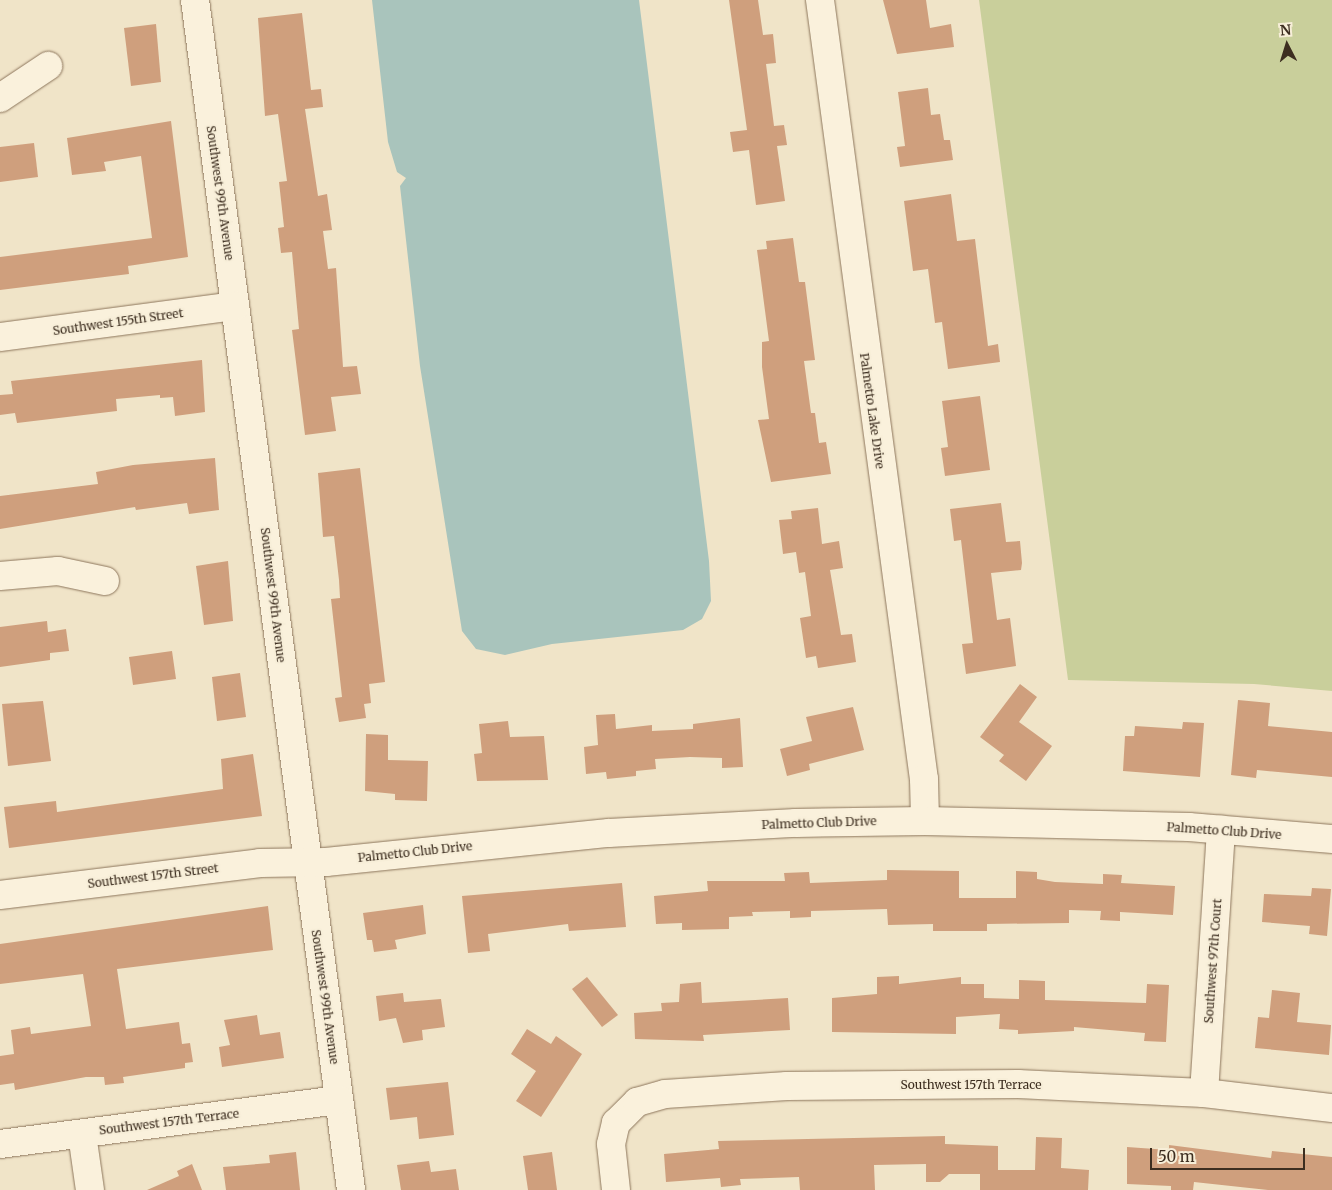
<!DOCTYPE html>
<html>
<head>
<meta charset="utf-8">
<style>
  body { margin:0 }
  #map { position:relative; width:1332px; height:1190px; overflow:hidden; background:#f0e4c8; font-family:Merriweather,serif }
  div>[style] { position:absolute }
  .green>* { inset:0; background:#c9cf9b }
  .water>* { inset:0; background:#a9c4bc }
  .building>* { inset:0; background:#cf9f7d }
  .roads { filter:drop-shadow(0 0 1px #8d765c) drop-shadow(0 0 1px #8d765c) }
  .minor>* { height:28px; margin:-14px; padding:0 14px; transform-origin:14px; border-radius:14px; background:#faf1dc }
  span { translate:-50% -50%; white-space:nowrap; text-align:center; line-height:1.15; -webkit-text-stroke:4px #f7eed8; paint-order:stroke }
  .street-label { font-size:12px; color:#3d2e20 }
  .north { position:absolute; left:1262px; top:20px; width:50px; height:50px; -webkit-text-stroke:4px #f7eed8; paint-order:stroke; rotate:355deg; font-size:14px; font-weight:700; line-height:20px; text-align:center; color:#3d2e20 }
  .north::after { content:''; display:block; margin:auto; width:18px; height:22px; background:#3d2e20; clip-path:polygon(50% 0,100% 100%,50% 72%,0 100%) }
  .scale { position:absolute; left:1150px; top:1148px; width:155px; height:22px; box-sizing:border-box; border:2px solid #3d2e20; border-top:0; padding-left:6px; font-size:15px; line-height:18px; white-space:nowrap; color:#3d2e20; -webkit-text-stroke:4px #f7eed8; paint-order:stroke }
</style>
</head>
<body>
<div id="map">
  <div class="green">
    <i style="clip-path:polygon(979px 0,1332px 0,1332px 691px,1254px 684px,1068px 680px)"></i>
  </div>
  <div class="water">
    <i style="clip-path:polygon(372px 0,639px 0,709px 561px,711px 601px,702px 619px,683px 630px,552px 644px,505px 655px,476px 649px,462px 631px,420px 366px,400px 186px,406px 178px,397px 172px,388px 142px)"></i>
  </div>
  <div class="building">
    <i style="clip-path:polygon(729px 0,758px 0,763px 35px,773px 34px,776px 63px,766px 64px,774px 126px,784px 125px,787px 145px,777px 146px,785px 201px,756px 205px,749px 150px,733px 152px,730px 132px,747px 130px)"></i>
    <i style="clip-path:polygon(883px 0,926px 0,930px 28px,951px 24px,954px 47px,897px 54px)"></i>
    <i style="clip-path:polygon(302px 13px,311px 90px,321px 89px,323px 107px,305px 109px,318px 196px,327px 194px,332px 230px,323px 231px,328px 269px,336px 268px,343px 367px,357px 366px,361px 394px,331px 397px,336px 431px,305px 435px,292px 330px,299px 329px,292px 252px,281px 253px,278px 228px,284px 227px,279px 182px,287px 181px,278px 114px,265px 116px,258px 18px)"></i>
    <i style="clip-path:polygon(156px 24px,161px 82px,131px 86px,124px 28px)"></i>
    <i style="clip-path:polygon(928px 88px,931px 115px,940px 114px,944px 140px,950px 140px,953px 160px,900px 167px,897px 147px,905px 146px,898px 92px)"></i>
    <i style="clip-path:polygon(171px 121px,188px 257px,128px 266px,129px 274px,0 290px,0 257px,152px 238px,141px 156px,104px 162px,106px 171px,72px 175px,67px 138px)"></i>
    <i style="clip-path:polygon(34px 143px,38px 177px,0 182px,0 147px)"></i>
    <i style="clip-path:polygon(951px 194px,957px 241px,975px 239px,988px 346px,998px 344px,1000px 362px,948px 369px,942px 322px,935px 323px,928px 269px,913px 271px,904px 201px)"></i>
    <i style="clip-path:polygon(793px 238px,799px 282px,805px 282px,815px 360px,804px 361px,811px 413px,815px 413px,819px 443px,826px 442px,831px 474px,771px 482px,758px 420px,769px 419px,762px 367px,762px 342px,769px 341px,757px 250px,767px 249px,766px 241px)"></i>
    <i style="clip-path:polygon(202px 360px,205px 412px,175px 416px,173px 397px,160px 398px,160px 395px,116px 399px,117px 411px,17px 423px,15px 413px,0 415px,0 395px,13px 394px,11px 381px)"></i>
    <i style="clip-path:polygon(980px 396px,990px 470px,945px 476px,941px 448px,948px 447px,942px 401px)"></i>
    <i style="clip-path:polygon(215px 458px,219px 510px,189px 514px,187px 503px,136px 510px,135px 507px,0 529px,0 496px,98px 484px,96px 472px,133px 465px)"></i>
    <i style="clip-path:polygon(360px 468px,385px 682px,369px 684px,371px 703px,364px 704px,366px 718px,339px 722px,335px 698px,342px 697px,331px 599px,340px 598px,339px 580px,334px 536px,323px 537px,318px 473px)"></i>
    <i style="clip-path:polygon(1001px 503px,1006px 542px,1020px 541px,1022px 563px,1021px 570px,991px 573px,997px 620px,1010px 618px,1016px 666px,966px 674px,962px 644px,973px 643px,961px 540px,954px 541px,950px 509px)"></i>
    <i style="clip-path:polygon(818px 508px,822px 544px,839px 541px,843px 568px,830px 570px,841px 635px,852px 634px,856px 662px,818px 668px,816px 656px,806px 658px,800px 618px,811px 616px,805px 572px,799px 573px,796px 552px,783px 554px,779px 520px,792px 519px,791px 511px)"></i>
    <i style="clip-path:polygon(228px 561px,233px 621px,204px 625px,196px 566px)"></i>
    <i style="clip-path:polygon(47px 621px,48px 632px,66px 629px,69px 651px,50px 653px,50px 660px,0 667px,0 627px)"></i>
    <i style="clip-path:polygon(172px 651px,176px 679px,133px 685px,129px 657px)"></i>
    <i style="clip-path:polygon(240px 673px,246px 717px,217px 721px,212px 677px)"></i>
    <i style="clip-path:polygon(1020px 684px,1037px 697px,1019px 722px,1052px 746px,1026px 781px,999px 761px,1004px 755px,980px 737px)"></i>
    <i style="clip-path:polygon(1238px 700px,1270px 703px,1268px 726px,1332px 732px,1332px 777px,1257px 770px,1256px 778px,1231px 775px)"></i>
    <i style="clip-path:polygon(43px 701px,51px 761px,8px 766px,2px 704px)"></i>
    <i style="clip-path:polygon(853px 707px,864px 750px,809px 764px,810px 770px,787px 776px,780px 749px,812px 741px,806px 717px)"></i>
    <i style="clip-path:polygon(615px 714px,616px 729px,652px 725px,652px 731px,693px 729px,693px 724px,740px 718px,743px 767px,722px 768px,722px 758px,690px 757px,655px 759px,656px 769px,636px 771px,636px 776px,607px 779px,606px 772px,586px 774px,584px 747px,598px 745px,596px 715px)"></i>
    <i style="clip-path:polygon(508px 721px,510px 737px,544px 736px,548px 780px,477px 781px,474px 754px,482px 753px,479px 724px)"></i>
    <i style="clip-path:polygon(1183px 722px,1204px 723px,1200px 777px,1123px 771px,1125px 736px,1134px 736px,1135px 726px,1182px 729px)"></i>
    <i style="clip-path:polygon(366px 734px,388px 735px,388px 760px,428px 761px,427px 801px,395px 800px,395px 794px,365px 791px)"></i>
    <i style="clip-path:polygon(253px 754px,262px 816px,9px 848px,4px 807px,56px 801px,57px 812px,223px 789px,221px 759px)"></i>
    <i style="clip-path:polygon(887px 870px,959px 871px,959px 898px,1016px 898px,1016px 871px,1037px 872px,1037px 879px,1055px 882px,1103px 884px,1103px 874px,1122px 875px,1121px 883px,1175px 886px,1173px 915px,1120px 912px,1120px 921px,1100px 920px,1101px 911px,1069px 910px,1069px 923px,987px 924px,987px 931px,933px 931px,933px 924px,888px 925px,887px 909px,811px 911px,811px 917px,790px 918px,790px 911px,752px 912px,753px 916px,729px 917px,729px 929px,682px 930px,682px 923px,656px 924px,654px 896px,708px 891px,707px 881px,785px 881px,784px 873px,809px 872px,810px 883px,887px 880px)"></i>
    <i style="clip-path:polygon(622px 883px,626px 927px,569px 931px,568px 924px,488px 934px,490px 951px,468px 953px,462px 896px)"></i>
    <i style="clip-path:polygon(1312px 888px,1331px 889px,1327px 936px,1309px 934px,1310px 926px,1262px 922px,1264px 894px,1311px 896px)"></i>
    <i style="clip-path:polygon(423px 905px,426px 934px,395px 940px,397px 949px,374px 952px,372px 940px,367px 940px,363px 913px)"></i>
    <i style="clip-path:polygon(268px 906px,273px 950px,117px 969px,126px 1029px,179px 1022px,182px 1044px,190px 1043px,193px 1062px,185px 1063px,185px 1068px,123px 1077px,124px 1083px,105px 1085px,104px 1077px,86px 1077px,15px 1090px,14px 1083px,0 1085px,0 1056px,14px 1054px,11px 1030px,30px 1027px,31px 1034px,91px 1026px,83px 974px,0 984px,0 944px)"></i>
    <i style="clip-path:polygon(899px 976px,899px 984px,961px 977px,961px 984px,984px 984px,984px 998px,1019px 999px,1019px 980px,1045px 981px,1045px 1000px,1146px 1003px,1147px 984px,1169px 985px,1166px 1042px,1144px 1041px,1145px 1033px,1074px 1027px,1074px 1031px,1018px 1034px,1018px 1030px,999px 1029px,1000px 1014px,956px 1017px,956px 1034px,832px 1032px,832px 998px,877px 994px,877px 977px)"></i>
    <i style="clip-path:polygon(587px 977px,618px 1015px,602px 1027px,572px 989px)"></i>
    <i style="clip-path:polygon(701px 982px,702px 1003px,788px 998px,790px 1030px,703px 1035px,704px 1041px,635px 1039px,634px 1013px,662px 1011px,661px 1003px,679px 1002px,680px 984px)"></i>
    <i style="clip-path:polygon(1272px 990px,1300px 993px,1297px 1022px,1331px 1025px,1329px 1055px,1255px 1048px,1258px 1017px,1269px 1018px)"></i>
    <i style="clip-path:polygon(403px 993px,404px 1002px,441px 999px,445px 1027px,422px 1030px,423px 1040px,403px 1043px,396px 1018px,379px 1021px,376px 996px)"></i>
    <i style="clip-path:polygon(257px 1015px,260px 1035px,280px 1032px,284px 1058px,222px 1067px,219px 1047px,230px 1045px,224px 1020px)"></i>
    <i style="clip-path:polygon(527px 1029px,551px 1044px,556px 1036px,582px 1054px,541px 1117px,516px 1101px,536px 1071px,511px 1054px)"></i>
    <i style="clip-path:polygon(448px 1082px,454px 1135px,419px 1139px,417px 1117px,390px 1120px,386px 1088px)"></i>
    <i style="clip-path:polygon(945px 1136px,945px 1144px,998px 1146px,998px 1170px,1035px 1170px,1036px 1137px,1062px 1138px,1061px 1168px,1089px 1170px,1088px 1190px,980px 1190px,980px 1174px,949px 1174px,940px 1182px,926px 1182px,926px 1164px,874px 1165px,875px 1190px,800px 1190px,799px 1177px,740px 1179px,741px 1185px,721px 1187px,720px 1178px,666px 1182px,664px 1154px,719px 1149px,718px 1141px)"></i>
    <i style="clip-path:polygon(1169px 1145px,1271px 1158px,1272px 1151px,1332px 1157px,1332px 1190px,1268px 1190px,1194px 1182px,1193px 1190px,1171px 1190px,1171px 1186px,1127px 1184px,1127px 1147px,1169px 1150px)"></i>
    <i style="clip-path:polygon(296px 1152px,300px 1190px,226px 1190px,223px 1167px,270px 1163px,269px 1155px)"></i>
    <i style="clip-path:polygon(552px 1152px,557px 1190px,528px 1190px,523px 1156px)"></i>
    <i style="clip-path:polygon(429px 1161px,431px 1172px,456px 1169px,459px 1190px,401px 1190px,397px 1165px)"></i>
    <i style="clip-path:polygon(192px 1164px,202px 1190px,147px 1190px,179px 1176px,177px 1171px)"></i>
  </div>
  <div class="roads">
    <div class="minor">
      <i style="left:195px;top:0;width:1200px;rotate:82.53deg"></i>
      <i style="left:820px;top:0;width:786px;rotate:82.4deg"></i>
      <i style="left:924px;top:779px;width:42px;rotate:88.6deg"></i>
      <i style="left:0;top:98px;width:58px;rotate:-33.7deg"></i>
      <i style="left:0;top:337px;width:237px;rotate:-7.5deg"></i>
      <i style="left:0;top:576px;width:58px;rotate:-4.9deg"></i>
      <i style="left:58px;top:571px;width:48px;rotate:12deg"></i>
      <i style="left:0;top:895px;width:262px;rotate:-7deg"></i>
      <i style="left:260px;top:863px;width:66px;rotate:-0.9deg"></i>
      <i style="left:326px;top:862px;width:284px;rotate:-5.9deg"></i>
      <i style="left:609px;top:833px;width:187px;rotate:-3.1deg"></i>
      <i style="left:796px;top:823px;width:129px;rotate:-0.9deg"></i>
      <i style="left:925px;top:821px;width:264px;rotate:1.3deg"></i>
      <i style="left:1189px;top:827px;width:144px;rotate:4.8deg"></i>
      <i style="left:1204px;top:1093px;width:264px;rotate:-86.3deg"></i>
      <i style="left:82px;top:1134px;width:57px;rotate:81.9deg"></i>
      <i style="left:0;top:1144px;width:342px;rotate:-7.4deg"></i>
      <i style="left:616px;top:1190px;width:46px;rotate:-96.2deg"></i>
      <i style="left:611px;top:1144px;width:22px;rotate:-77deg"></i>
      <i style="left:616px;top:1123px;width:30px;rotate:-45deg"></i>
      <i style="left:637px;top:1102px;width:29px;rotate:-16deg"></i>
      <i style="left:665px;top:1094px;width:122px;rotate:-3.8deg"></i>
      <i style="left:787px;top:1086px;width:231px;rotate:-0.5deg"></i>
      <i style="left:1018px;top:1084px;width:186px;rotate:2.8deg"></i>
      <i style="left:1204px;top:1093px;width:129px;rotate:6.7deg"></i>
    </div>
  </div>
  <div class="street-label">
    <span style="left:220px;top:193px;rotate:82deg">Southwest 99th Avenue</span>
    <span style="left:118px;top:322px;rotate:-8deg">Southwest 155th Street</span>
    <span style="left:872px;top:411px;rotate:82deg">Palmetto Lake Drive</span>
    <span style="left:273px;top:595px;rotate:83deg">Southwest 99th Avenue</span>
    <span style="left:819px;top:823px;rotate:-2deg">Palmetto Club Drive</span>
    <span style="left:1224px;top:831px;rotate:4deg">Palmetto Club Drive</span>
    <span style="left:415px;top:852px;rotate:-6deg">Palmetto Club Drive</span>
    <span style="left:153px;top:876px;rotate:-7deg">Southwest 157th Street</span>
    <span style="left:1213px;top:961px;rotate:-86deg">Southwest 97th Court</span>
    <span style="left:325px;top:997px;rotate:82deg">Southwest 99th Avenue</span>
    <span style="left:971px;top:1085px">Southwest 157th Terrace</span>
    <span style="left:169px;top:1122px;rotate:-7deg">Southwest 157th Terrace</span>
  </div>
  <div class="north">N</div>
  <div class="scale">50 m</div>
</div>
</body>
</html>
